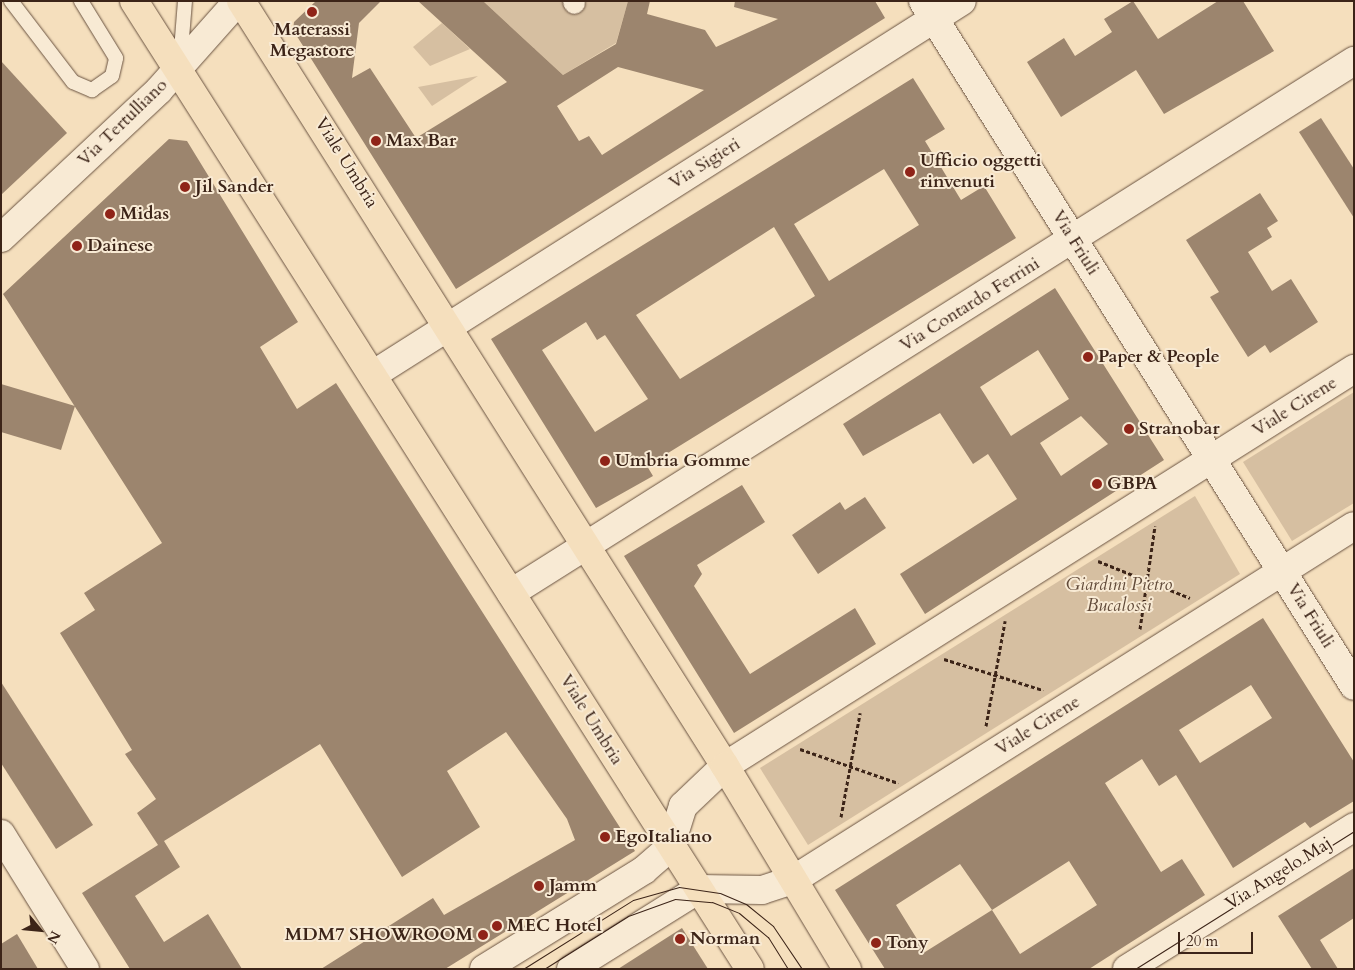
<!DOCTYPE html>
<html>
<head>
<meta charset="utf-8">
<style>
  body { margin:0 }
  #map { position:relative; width:1355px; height:970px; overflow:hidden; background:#f5dfbd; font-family:Cardo,serif }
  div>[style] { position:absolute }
  .green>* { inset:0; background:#d6bfa1 }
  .building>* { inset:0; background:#9c856e }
  .path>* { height:3px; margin-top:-1.5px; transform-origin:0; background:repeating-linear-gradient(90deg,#3c2418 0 4px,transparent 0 6.5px) }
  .roads { filter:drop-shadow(0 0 1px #6a5341) drop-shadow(0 0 1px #6a5341) }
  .service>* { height:14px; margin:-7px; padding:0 7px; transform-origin:7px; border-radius:7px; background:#f8ead4 }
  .pedestrian>* { height:21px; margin:-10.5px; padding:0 10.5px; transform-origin:10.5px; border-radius:10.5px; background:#f8ead4 }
  .minor>* { height:28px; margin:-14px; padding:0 14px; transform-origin:14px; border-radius:14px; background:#f8ead4 }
  .primary>* { height:28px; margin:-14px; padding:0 14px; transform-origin:14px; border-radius:14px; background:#f5dfbd }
  .tram>* { height:1px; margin:-0.5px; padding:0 0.5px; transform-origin:0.5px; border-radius:0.5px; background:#3c2418 }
  .dots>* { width:14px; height:14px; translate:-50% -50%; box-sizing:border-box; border:2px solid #f8ead4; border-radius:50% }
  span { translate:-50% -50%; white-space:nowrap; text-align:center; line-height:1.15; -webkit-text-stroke:4px #f8ead4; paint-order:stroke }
  .poi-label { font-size:18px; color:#3c2418; font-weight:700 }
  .left { translate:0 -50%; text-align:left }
  .right { translate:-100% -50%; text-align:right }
  .street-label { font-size:18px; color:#3c2418 }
  .park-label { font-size:18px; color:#624b3a; font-style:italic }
  .frame { position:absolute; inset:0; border:2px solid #3c2418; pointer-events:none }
  .north { position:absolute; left:15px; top:905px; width:50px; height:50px; -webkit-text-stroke:4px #f8ead4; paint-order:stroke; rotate:118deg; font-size:14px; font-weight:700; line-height:20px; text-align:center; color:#3c2418 }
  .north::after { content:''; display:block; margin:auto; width:18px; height:22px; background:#3c2418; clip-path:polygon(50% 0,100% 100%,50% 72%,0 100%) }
  .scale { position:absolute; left:1178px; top:932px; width:75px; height:22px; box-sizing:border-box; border:2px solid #3c2418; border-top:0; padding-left:6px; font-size:15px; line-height:18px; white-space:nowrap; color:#3c2418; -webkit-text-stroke:4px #f8ead4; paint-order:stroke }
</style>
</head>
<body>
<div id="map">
  <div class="green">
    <i style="clip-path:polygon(483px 1px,562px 1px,577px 14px,584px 1px,628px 1px,616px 43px,563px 75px)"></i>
    <i style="clip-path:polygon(442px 23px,470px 49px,430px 66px,413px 47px)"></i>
    <i style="clip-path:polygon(478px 76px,432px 106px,418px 87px)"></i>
    <i style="clip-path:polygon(1354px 392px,1354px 503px,1292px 541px,1243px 462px)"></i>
    <i style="clip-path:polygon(1195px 496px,1240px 574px,808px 845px,760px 768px)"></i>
  </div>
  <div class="building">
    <i style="clip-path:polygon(evenodd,316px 1px,381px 1px,359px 23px,352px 78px,370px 68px,416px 138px,507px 82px,418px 1px,483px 1px,563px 75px,616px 44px,628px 1px,650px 1px,647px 14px,705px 30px,716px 47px,778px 19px,734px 7px,735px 1px,875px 1px,885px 18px,456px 289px,293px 30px,294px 22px,316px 1px,618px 67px,704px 90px,602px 155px,589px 136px,579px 141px,557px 106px,618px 67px)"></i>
    <i style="clip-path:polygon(1133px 1px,1158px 39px,1218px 1px,1243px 1px,1274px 51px,1164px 114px,1136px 70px,1061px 117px,1027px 62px,1064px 38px,1075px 56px,1112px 32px,1104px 19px)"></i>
    <i style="clip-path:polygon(1px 61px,67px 133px,1px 195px)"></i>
    <i style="clip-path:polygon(evenodd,913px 78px,945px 129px,925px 141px,961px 200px,984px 186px,1016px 238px,647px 466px,653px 476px,596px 508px,491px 339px,913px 78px,884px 169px,919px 225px,829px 281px,794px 224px,884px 169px,913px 78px,774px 227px,815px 296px,680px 379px,636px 315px,774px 227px,913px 78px,586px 322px,597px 340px,605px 335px,648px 399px,595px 432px,542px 350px,586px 322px)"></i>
    <i style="clip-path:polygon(1321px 118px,1354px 169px,1354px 218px,1299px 132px)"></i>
    <i style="clip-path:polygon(169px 139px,187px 141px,298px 322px,260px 347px,297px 409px,336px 383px,635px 851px,445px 969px,321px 969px,433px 898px,444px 915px,575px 840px,567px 819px,506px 732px,447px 771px,480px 827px,402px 877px,320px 744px,164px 841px,180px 867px,135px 896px,164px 942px,208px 914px,242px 969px,130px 969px,82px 893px,158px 845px,137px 813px,156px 799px,125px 754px,132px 750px,60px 633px,95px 610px,84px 593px,162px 543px,3px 294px)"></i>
    <i style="clip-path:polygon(1260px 193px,1278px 221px,1267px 228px,1272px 237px,1248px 252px,1272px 291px,1291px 279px,1318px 322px,1270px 353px,1265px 345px,1248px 357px,1210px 297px,1219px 292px,1186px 240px)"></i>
    <i style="clip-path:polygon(evenodd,1055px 288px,1164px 460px,925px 614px,900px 574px,1017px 499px,988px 454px,973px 464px,940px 413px,863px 456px,843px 424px,1055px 288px,1038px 350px,1069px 399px,1011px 436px,980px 387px,1038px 350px,1055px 288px,1081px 416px,1108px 444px,1061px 476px,1040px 443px,1081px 416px)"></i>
    <i style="clip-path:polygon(1px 384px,75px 406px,61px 450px,1px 432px)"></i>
    <i style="clip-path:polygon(742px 485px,765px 522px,697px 565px,702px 574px,694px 586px,750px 674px,855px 608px,876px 644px,734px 733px,624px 556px)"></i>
    <i style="clip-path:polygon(865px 497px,886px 528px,818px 574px,792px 535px,840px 502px,845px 510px)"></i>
    <i style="clip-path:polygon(evenodd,1263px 618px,1354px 762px,1354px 801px,1310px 828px,1305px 822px,1233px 868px,1176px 775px,1159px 786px,1142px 759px,1105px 783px,1161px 872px,1182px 859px,1205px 895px,1089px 969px,885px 969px,835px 890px,1263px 618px,1251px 685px,1272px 718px,1200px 763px,1179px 730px,1251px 685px,1263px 618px,1069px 861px,1097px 905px,1020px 954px,992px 910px,1069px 861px,1263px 618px,960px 864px,992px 910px,925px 952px,896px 905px,960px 864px)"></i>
    <i style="clip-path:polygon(1px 682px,93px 825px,56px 849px,1px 763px)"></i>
    <i style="clip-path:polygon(1354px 868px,1354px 918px,1320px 940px,1338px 969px,1312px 969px,1278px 916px)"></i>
    <i style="clip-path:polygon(682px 928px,708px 969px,618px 969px)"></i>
    <i style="clip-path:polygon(17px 934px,38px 969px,1px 969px,1px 944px)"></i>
  </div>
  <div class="path">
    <i style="left:1098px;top:561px;width:99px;rotate:21.9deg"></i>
    <i style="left:1140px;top:629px;width:104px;rotate:-81.7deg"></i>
    <i style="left:944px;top:659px;width:104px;rotate:17.4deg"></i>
    <i style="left:986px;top:726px;width:107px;rotate:-79.7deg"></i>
    <i style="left:800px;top:749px;width:104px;rotate:19.1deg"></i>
    <i style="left:841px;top:817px;width:106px;rotate:-79.6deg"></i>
  </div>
  <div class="roads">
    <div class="service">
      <i style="left:11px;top:1px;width:102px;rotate:52.6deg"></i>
      <i style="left:73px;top:82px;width:21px;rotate:23deg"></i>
      <i style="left:92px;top:90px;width:24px;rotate:-35deg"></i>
      <i style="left:112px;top:76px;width:18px;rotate:-77deg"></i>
      <i style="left:116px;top:58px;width:67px;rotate:-121.6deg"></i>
      <i style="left:180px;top:63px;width:62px;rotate:-85.4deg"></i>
    </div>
    <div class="pedestrian">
      <i style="left:573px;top:1px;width:2px;rotate:63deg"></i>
    </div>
    <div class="minor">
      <i style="left:923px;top:1px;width:809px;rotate:57.82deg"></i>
      <i style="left:1px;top:238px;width:216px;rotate:-43.1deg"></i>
      <i style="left:159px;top:90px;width:119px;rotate:-48.4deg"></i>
      <i style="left:374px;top:374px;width:696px;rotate:-32.39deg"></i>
      <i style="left:511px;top:593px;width:997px;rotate:-32.26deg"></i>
      <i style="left:1px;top:834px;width:159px;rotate:58.1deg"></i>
      <i style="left:484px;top:969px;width:188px;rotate:-31.7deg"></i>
      <i style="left:644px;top:870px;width:35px;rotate:-41deg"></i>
      <i style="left:670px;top:847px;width:43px;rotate:-72.4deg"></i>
      <i style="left:683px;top:806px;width:58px;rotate:-43.6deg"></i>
      <i style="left:725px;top:766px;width:744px;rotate:-32.26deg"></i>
      <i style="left:571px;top:969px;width:151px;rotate:-32deg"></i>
      <i style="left:699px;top:889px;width:63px;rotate:0.9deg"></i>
      <i style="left:762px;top:890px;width:33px;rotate:-18deg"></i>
      <i style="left:793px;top:880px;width:663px;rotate:-32.25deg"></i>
      <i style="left:1127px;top:969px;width:268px;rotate:-32deg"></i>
    </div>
    <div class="primary">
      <i style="left:134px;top:1px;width:1147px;rotate:57.53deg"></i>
      <i style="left:241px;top:1px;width:905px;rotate:57.68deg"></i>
      <i style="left:725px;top:766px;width:237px;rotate:59deg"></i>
    </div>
  </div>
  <div class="tram">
    <i style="left:523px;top:969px;width:130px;rotate:-32.1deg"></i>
    <i style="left:633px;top:900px;width:48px;rotate:-15.8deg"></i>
    <i style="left:679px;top:887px;width:41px;rotate:8.3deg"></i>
    <i style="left:720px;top:893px;width:28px;rotate:23deg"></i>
    <i style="left:746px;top:904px;width:35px;rotate:39deg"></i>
    <i style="left:773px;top:926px;width:52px;rotate:56deg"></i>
    <i style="left:544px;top:969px;width:99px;rotate:-32.2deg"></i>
    <i style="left:628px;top:916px;width:50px;rotate:-19.9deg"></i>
    <i style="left:675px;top:899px;width:37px;rotate:5deg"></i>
    <i style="left:712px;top:902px;width:29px;rotate:22deg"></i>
    <i style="left:739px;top:913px;width:38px;rotate:40deg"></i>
    <i style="left:768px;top:937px;width:38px;rotate:58deg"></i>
    <i style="left:1135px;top:969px;width:259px;rotate:-32.2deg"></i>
  </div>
  <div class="dots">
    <i style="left:312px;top:12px;background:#8f2418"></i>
    <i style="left:376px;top:141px;background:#8f2418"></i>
    <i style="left:910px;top:172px;background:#8f2418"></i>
    <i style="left:185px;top:187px;background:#8f2418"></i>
    <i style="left:110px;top:214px;background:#8f2418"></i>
    <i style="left:77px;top:246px;background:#8f2418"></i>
    <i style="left:1088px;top:357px;background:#8f2418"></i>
    <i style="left:1129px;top:429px;background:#8f2418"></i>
    <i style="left:605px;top:461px;background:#8f2418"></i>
    <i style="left:1097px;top:484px;background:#8f2418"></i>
    <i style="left:605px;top:837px;background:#8f2418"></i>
    <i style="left:539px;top:886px;background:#8f2418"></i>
    <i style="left:497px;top:926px;background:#8f2418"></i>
    <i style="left:483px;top:935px;background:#8f2418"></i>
    <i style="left:680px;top:939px;background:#8f2418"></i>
    <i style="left:876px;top:943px;background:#8f2418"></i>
  </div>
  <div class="poi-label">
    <span style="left:312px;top:41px">Materassi<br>Megastore</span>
    <span class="left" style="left:386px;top:141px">Max Bar</span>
    <span class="left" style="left:920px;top:172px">Ufficio oggetti<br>rinvenuti</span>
    <span class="left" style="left:195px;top:187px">Jil Sander</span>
    <span class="left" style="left:120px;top:214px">Midas</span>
    <span class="left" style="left:87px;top:246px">Dainese</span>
    <span class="left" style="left:1098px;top:357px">Paper &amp; People</span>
    <span class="left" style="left:1139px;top:429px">Stranobar</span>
    <span class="left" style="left:615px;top:461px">Umbria Gomme</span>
    <span class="left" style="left:1107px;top:484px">GBPA</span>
    <span class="left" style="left:615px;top:837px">EgoItaliano</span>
    <span class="left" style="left:549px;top:886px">Jamm</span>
    <span class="left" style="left:507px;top:926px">MEC Hotel</span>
    <span class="right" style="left:473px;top:935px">MDM7 SHOWROOM</span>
    <span class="left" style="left:690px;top:939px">Norman</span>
    <span class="left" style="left:886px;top:943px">Tony</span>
  </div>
  <div class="street-label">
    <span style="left:123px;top:123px;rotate:-44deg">Via Tertulliano</span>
    <span style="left:346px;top:163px;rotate:58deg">Viale Umbria</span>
    <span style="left:705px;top:164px;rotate:-32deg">Via Sigieri</span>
    <span style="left:1075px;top:243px;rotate:58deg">Via Friuli</span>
    <span style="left:970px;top:305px;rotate:-32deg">Via Contardo Ferrini</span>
    <span style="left:1295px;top:407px;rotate:-32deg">Viale Cirene</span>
    <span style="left:1310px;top:616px;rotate:58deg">Via Friuli</span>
    <span style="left:591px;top:720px;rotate:58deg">Viale Umbria</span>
    <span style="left:1038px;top:726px;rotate:-32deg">Viale Cirene</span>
    <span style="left:1279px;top:874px;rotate:-32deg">Via Angelo Maj</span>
  </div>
  <div class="park-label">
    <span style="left:1119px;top:596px">Giardini Pietro<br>Bucalossi</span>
  </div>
  <div class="frame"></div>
  <div class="north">N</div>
  <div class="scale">20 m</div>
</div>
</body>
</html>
